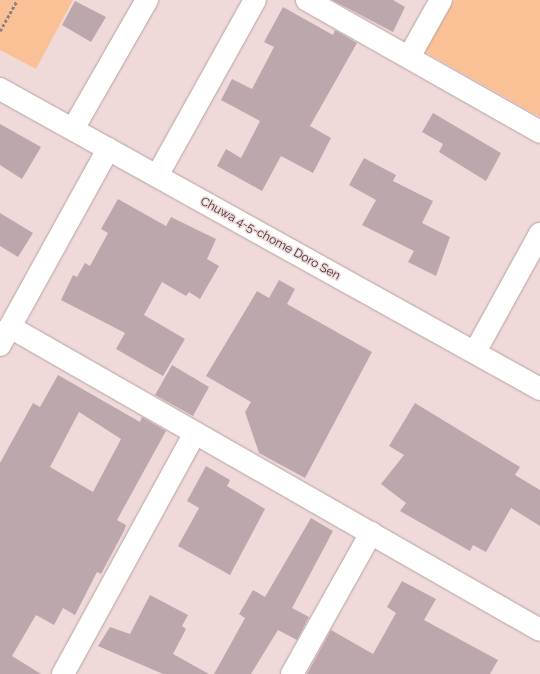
<!DOCTYPE html>
<html>
<head>
<meta charset="utf-8">
<style>
  body { margin:0 }
  #map { position:relative; width:540px; height:674px; overflow:hidden; background:#f0dad9; font-family:Raleway,sans-serif }
  div>[style] { position:absolute }
  .green>* { inset:0; background:#fbc196 }
  .building>* { inset:0; background:#bca7ad }
  .path>* { height:2.5px; margin-top:-1.25px; transform-origin:0; background:repeating-linear-gradient(90deg,#8f8080 0 3px,transparent 0 5px) }
  .roads { filter:drop-shadow(0 0 1px #b7a2a1) drop-shadow(0 0 1px #b7a2a1) }
  .minor>* { height:22px; margin:-11px; padding:0 11px; transform-origin:11px; border-radius:11px; background:#fff }
  span { translate:-50% -50%; white-space:nowrap; text-align:center; line-height:1.15; -webkit-text-stroke:3px #f0dad9; paint-order:stroke }
  .street-label { font-size:12px; color:#3c3434 }
</style>
</head>
<body>
<div id="map">
  <div class="green">
    <i style="clip-path:polygon(0 0,73px 0,36px 69px,0 50px)"></i>
    <i style="clip-path:polygon(454px 0,540px 0,540px 117px,425px 52px)"></i>
  </div>
  <div class="building">
    <i style="clip-path:polygon(332px 0,393px 0,405px 7px,393px 32px)"></i>
    <i style="clip-path:polygon(75px 1px,106px 17px,91px 42px,62px 25px)"></i>
    <i style="clip-path:polygon(283px 7px,333px 35px,335px 30px,357px 43px,310px 126px,331px 138px,313px 173px,281px 156px,262px 191px,217px 166px,226px 149px,241px 158px,260px 121px,221px 100px,232px 79px,252px 89px,274px 47px,264px 42px)"></i>
    <i style="clip-path:polygon(433px 113px,501px 153px,486px 181px,439px 152px,443px 144px,422px 132px)"></i>
    <i style="clip-path:polygon(0 124px,41px 147px,22px 179px,0 165px)"></i>
    <i style="clip-path:polygon(364px 158px,396px 175px,393px 181px,433px 201px,422px 223px,450px 237px,436px 276px,408px 262px,414px 251px,362px 225px,376px 200px,349px 185px)"></i>
    <i style="clip-path:polygon(118px 199px,166px 226px,171px 217px,216px 239px,207px 259px,219px 266px,200px 299px,189px 292px,186px 296px,162px 282px,144px 315px,185px 339px,163px 376px,116px 349px,125px 333px,61px 300px,73px 275px,77px 277px,85px 263px,90px 266px,108px 233px,101px 229px)"></i>
    <i style="clip-path:polygon(0 213px,33px 233px,18px 257px,0 246px)"></i>
    <i style="clip-path:polygon(279px 280px,295px 289px,287px 304px,372px 352px,305px 478px,259px 453px,245px 412px,251px 402px,206px 376px,257px 291px,269px 298px)"></i>
    <i style="clip-path:polygon(172px 365px,209px 387px,193px 416px,155px 395px)"></i>
    <i style="clip-path:polygon(evenodd,58px 375px,140px 422px,142px 417px,166px 431px,117px 520px,126px 525px,124px 531px,101px 574px,97px 572px,75px 615px,63px 608px,54px 625px,36px 615px,12px 656px,41px 674px,0 674px,0 463px,33px 403px,40px 407px,58px 375px,79px 412px,121px 439px,93px 492px,50px 467px,79px 412px)"></i>
    <i style="clip-path:polygon(415px 403px,520px 467px,515px 475px,540px 490px,540px 526px,511px 508px,486px 552px,473px 545px,470px 551px,400px 511px,406px 503px,381px 484px,404px 455px,389px 446px)"></i>
    <i style="clip-path:polygon(206px 466px,230px 480px,227px 486px,265px 509px,230px 575px,178px 546px,199px 508px,187px 501px)"></i>
    <i style="clip-path:polygon(311px 518px,333px 531px,292px 608px,309px 617px,297px 640px,278px 630px,251px 674px,214px 674px,245px 618px,239px 614px,253px 590px,265px 597px)"></i>
    <i style="clip-path:polygon(402px 581px,436px 599px,424px 620px,498px 660px,490px 674px,307px 674px,331px 630px,373px 654px,396px 613px,387px 607px)"></i>
    <i style="clip-path:polygon(150px 595px,188px 615px,182px 626px,186px 629px,173px 654px,209px 674px,163px 674px,98px 646px,110px 627px,130px 634px)"></i>
  </div>
  <div class="path">
    <i style="left:0;top:31px;width:35px;rotate:-61deg"></i>
  </div>
  <div class="roads">
    <div class="minor">
      <i style="left:307px;top:0;width:268px;rotate:29.5deg"></i>
      <i style="left:409px;top:57px;width:65px;rotate:-60.7deg"></i>
      <i style="left:0;top:89px;width:618px;rotate:29.05deg"></i>
      <i style="left:73px;top:129px;width:149px;rotate:-60.2deg"></i>
      <i style="left:157px;top:176px;width:201px;rotate:-60.9deg"></i>
      <i style="left:10px;top:327px;width:610px;rotate:29.76deg"></i>
      <i style="left:0;top:345px;width:224px;rotate:-61.1deg"></i>
      <i style="left:475px;top:352px;width:135px;rotate:-61.2deg"></i>
      <i style="left:63px;top:674px;width:275px;rotate:-61.3deg"></i>
      <i style="left:292px;top:674px;width:162px;rotate:-60.7deg"></i>
    </div>
  </div>
  <div class="street-label">
    <span style="left:270px;top:239px;rotate:29deg">Chuwa 4-5-chome Doro Sen</span>
  </div>
</div>
</body>
</html>
